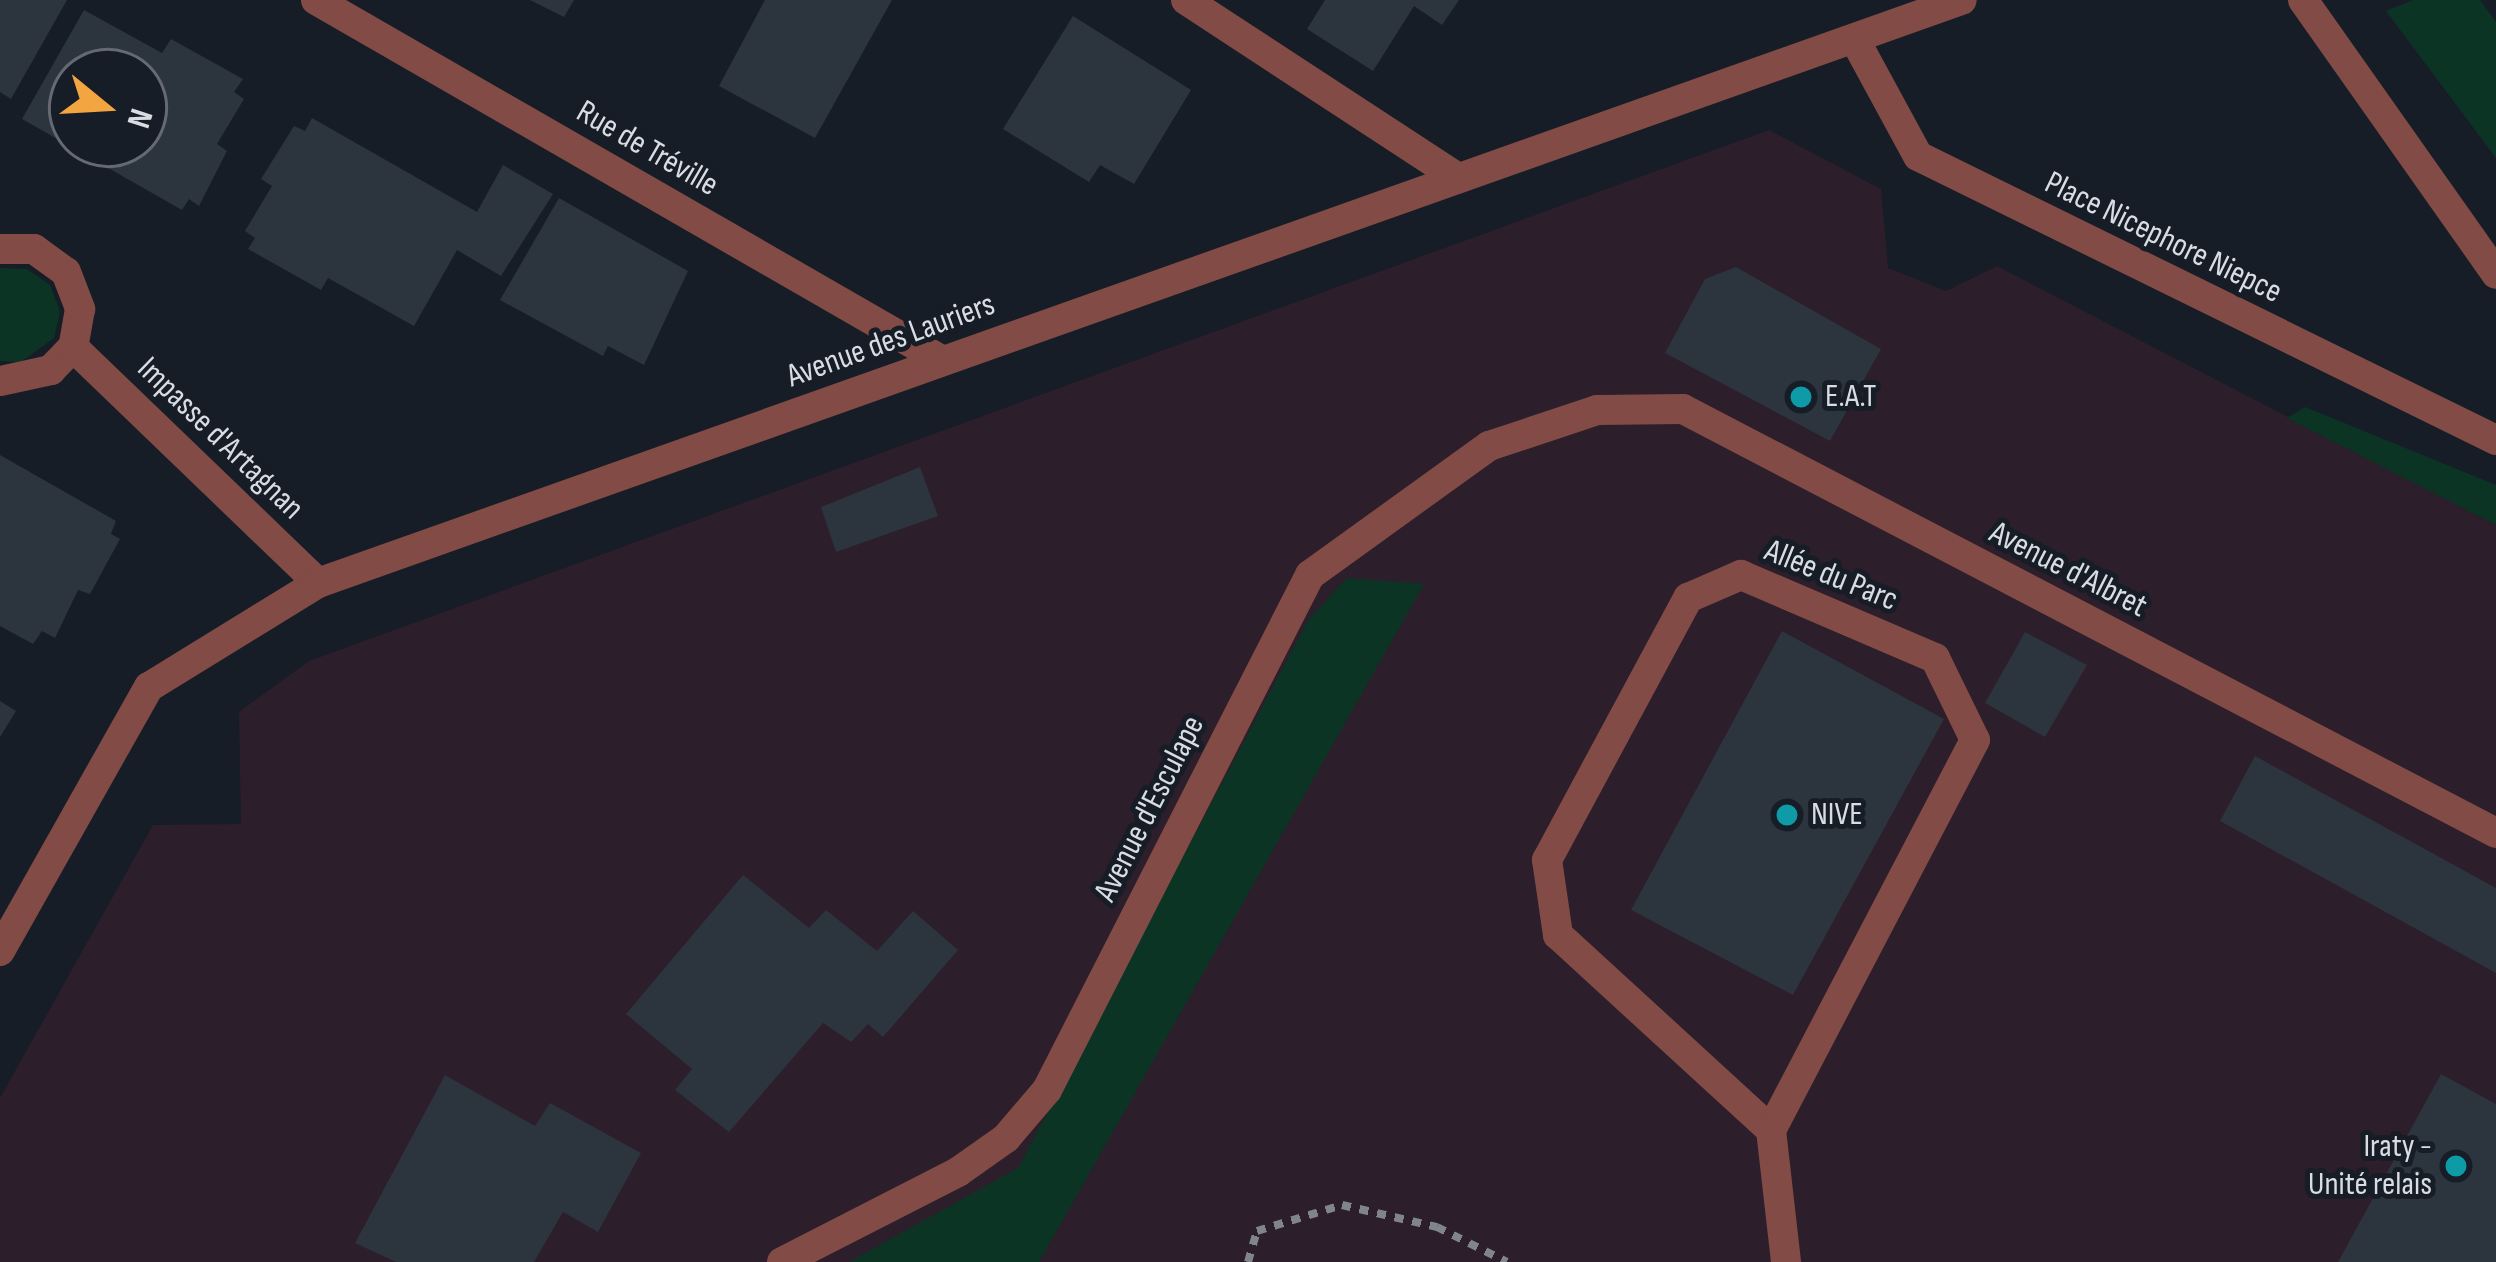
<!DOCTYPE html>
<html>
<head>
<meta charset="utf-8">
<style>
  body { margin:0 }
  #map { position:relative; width:2496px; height:1262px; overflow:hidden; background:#161d26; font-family:"Sofia Sans Condensed",sans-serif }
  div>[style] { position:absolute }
  .medical>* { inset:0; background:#2c1e2a }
  .green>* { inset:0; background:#0c3424 }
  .building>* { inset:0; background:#2c343e }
  .path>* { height:8px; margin-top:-4px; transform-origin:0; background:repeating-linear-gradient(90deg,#80858d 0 9px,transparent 0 18px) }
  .lane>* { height:30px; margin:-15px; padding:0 15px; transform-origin:15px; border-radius:15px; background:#824b46 }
  .street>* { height:30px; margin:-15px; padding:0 15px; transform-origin:15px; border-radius:15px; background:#824b46 }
  .dots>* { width:33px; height:33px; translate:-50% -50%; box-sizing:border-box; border:6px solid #161d26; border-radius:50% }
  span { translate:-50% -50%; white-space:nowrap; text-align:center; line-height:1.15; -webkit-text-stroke:10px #161d26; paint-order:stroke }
  .street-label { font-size:33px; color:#d8dce3 }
  .poi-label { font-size:33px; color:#d8dce3 }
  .left { translate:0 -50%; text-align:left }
  .right { translate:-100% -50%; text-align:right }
  .north { position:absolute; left:48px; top:48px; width:120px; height:120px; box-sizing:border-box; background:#161d26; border:3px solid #646972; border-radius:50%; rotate:108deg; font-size:33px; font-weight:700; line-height:48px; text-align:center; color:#d8dce3 }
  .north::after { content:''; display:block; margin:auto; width:42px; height:54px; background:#f2a540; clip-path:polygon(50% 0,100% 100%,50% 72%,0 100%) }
</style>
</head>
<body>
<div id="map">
  <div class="medical">
    <i style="clip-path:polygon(1769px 130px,1881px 189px,1888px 268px,1946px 291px,1997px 266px,2496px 525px,2496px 1262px,0 1262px,0 1098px,153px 825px,241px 824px,239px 712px,309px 661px)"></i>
  </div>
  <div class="green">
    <i style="clip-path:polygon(2413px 0,2480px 0,2496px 22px,2496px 158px,2386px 11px)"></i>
    <i style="clip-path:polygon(0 268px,27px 269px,50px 285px,60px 311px,54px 338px,21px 362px,0 361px)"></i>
    <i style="clip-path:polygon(2305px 407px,2496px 485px,2496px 525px,2287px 418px)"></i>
    <i style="clip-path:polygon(1347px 578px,1424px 584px,1039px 1262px,849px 1262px,1018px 1168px,1309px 619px)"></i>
  </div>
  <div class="building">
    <i style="clip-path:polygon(0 0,67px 0,11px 99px,0 92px)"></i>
    <i style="clip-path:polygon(530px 0,574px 0,564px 17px)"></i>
    <i style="clip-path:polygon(765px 0,892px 0,815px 138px,719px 86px)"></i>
    <i style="clip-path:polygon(1325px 0,1459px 0,1442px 25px,1414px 6px,1373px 71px,1307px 29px)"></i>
    <i style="clip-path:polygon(evenodd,84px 10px,162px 53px,171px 39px,243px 79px,234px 92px,244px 99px,217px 144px,227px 151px,199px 206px,189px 199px,182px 210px,22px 119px,84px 10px,72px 72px,144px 72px,144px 144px,72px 144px,72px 72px)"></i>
    <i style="clip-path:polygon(1073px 16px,1191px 90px,1134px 184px,1100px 165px,1089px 182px,1003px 129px)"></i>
    <i style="clip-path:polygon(312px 118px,477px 212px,503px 165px,553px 194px,501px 276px,457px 250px,414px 326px,328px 278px,321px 290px,248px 249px,255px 238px,245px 231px,272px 186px,261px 179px,294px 126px,305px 131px)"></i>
    <i style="clip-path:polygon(559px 198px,688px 271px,644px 365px,608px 346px,603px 356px,500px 300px)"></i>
    <i style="clip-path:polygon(1736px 267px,1881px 349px,1830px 441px,1665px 353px,1705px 279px)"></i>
    <i style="clip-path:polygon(0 455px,116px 521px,111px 534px,120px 539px,90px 594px,78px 590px,55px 638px,42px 631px,33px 644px,0 626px)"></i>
    <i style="clip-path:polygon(920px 467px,938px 516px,836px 552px,821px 507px)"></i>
    <i style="clip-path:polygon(1782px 631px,1944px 719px,1793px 995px,1631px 910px)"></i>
    <i style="clip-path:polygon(2025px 632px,2087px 665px,2045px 737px,1985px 703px)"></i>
    <i style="clip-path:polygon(0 701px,16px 711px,0 737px)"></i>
    <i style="clip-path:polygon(2255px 756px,2496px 888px,2496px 973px,2220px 821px)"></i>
    <i style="clip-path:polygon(743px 875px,809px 928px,826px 910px,877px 951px,913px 911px,958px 950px,883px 1037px,868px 1024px,851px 1042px,823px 1023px,729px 1132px,675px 1090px,692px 1069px,626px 1014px)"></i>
    <i style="clip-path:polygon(2441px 1074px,2496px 1104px,2496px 1262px,2338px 1262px)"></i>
    <i style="clip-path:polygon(445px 1075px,535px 1126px,550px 1103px,641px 1153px,598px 1232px,563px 1212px,534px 1262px,396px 1262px,355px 1243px)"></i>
  </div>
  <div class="path">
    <i style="left:1248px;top:1262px;width:32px;rotate:-74deg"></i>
    <i style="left:1257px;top:1231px;width:89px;rotate:-17deg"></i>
    <i style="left:1342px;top:1205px;width:98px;rotate:13deg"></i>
    <i style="left:1437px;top:1227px;width:78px;rotate:26.6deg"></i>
  </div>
  <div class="lane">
    <i style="left:2303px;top:0;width:335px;rotate:54.8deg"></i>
    <i style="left:1855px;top:40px;width:132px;rotate:61.5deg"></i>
    <i style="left:1918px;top:156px;width:644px;rotate:26.17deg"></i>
    <i style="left:1771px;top:1130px;width:289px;rotate:-137.5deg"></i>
    <i style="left:1558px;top:935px;width:76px;rotate:-98.3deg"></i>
    <i style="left:1547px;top:860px;width:298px;rotate:-61.7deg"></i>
    <i style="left:1688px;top:598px;width:58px;rotate:-23.5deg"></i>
    <i style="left:1741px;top:575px;width:211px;rotate:23.2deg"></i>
    <i style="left:1935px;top:658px;width:91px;rotate:64deg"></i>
    <i style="left:1975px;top:740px;width:440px;rotate:117.6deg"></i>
    <i style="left:1771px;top:1130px;width:133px;rotate:83.5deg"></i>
    <i style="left:782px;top:1262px;width:198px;rotate:-27.1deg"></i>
    <i style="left:958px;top:1172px;width:59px;rotate:-35.3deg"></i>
    <i style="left:1006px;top:1138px;width:63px;rotate:-49.5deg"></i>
    <i style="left:1047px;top:1090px;width:578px;rotate:-62.95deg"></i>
    <i style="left:1310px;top:575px;width:221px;rotate:-35.8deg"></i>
    <i style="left:1489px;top:446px;width:114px;rotate:-18.4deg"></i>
    <i style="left:1597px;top:410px;width:86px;rotate:-0.7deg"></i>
    <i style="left:1683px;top:409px;width:917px;rotate:27.54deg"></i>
  </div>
  <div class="street">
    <i style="left:316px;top:0;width:723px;rotate:29.93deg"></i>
    <i style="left:1186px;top:0;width:324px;rotate:33.2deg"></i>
    <i style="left:0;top:249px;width:34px"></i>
    <i style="left:34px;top:249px;width:39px;rotate:36deg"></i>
    <i style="left:66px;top:272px;width:40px;rotate:69deg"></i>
    <i style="left:80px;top:309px;width:39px;rotate:100deg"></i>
    <i style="left:73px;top:347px;width:32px;rotate:134deg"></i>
    <i style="left:51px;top:370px;width:52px;rotate:167.8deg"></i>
    <i style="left:73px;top:347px;width:340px;rotate:43.9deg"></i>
    <i style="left:0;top:951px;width:303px;rotate:-60.6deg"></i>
    <i style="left:149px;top:687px;width:198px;rotate:-31.6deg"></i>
    <i style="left:318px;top:583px;width:1744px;rotate:-19.53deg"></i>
  </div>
  <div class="dots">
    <i style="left:1801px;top:397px;background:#0f9aa8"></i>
    <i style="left:1787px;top:815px;background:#0f9aa8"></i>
    <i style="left:2456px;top:1166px;background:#0f9aa8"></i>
  </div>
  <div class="street-label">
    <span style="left:647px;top:149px;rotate:30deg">Rue de Tréville</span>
    <span style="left:2163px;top:238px;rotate:26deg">Place Nicephore Niepce</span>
    <span style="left:891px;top:341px;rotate:-20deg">Avenue des Lauriers</span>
    <span style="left:220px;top:439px;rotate:44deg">Impasse d'Artagnan</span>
    <span style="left:2068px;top:570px;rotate:27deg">Avenue d'Albret</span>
    <span style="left:1831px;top:576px;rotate:22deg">Allée du Parc</span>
    <span style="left:1150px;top:809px;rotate:-63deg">Avenue d'Esculape</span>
  </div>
  <div class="poi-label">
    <span class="left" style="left:1825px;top:397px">E.A.T</span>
    <span class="left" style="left:1811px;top:815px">NIVE</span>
    <span class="right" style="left:2432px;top:1166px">Iraty -<br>Unité relais</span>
  </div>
  <div class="north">N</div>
</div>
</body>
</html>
